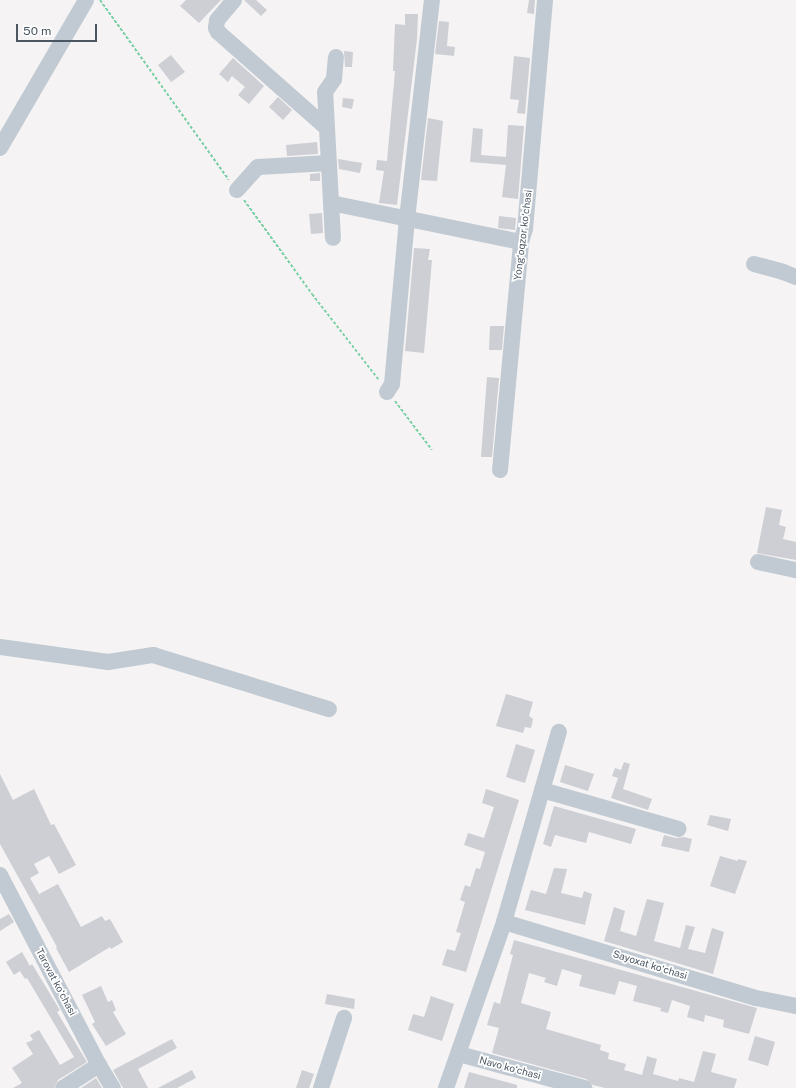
<!DOCTYPE html>
<html>
<head>
<meta charset="utf-8">
<style>
  body { margin:0 }
  #map { position:relative; width:796px; height:1088px; overflow:hidden; background:#f5f3f3; font-family:"Public Sans",sans-serif }
  div>[style] { position:absolute }
  .building>* { inset:0; background:#cdcfd5 }
  .path>* { height:2px; margin-top:-1px; transform-origin:0; background:repeating-linear-gradient(90deg,#7ad0a6 0 3px,transparent 0 5px) }
  .minor>* { height:16px; margin:-8px; padding:0 8px; transform-origin:8px; border-radius:8px; background:#c1cad2 }
  span { translate:-50% -50%; white-space:nowrap; text-align:center; line-height:1.15; -webkit-text-stroke:3.5px #fff; paint-order:stroke }
  .street-label { font-size:10px; color:#4a5661 }
  .scale { position:absolute; left:16px; top:24px; width:81px; height:18px; box-sizing:border-box; border:2px solid #4a5661; border-top:0; padding-left:5px; font-size:12px; line-height:14px; white-space:nowrap; color:#4a5661; -webkit-text-stroke:3px #fff; paint-order:stroke }
</style>
</head>
<body>
<div id="map">
  <div class="building">
    <i style="clip-path:polygon(186px 0,221px 0,199px 23px,180px 6px)"></i>
    <i style="clip-path:polygon(244px 0,256px 0,267px 10px,261px 16px)"></i>
    <i style="clip-path:polygon(529px 0,535px 0,534px 14px,527px 13px)"></i>
    <i style="clip-path:polygon(405px 14px,418px 14px,417px 39px,397px 205px,379px 203px,384px 171px,376px 170px,377px 160px,387px 161px,395px 71px,393px 71px,395px 24px,405px 25px)"></i>
    <i style="clip-path:polygon(439px 21px,449px 22px,447px 46px,455px 47px,454px 56px,435px 54px)"></i>
    <i style="clip-path:polygon(344px 51px,353px 52px,352px 67px,345px 67px)"></i>
    <i style="clip-path:polygon(171px 55px,185px 72px,171px 82px,158px 65px)"></i>
    <i style="clip-path:polygon(514px 56px,530px 58px,525px 114px,517px 113px,519px 100px,510px 99px)"></i>
    <i style="clip-path:polygon(233px 58px,264px 86px,249px 104px,238px 95px,245px 87px,232px 76px,228px 82px,219px 74px)"></i>
    <i style="clip-path:polygon(278px 97px,292px 110px,283px 120px,269px 107px)"></i>
    <i style="clip-path:polygon(343px 98px,354px 99px,352px 109px,342px 107px)"></i>
    <i style="clip-path:polygon(428px 118px,443px 121px,437px 181px,421px 180px)"></i>
    <i style="clip-path:polygon(508px 125px,524px 126px,518px 199px,502px 197px,506px 165px,470px 162px,473px 128px,483px 129px,481px 155px,506px 157px)"></i>
    <i style="clip-path:polygon(317px 142px,318px 154px,287px 156px,286px 145px)"></i>
    <i style="clip-path:polygon(338px 159px,362px 163px,360px 173px,339px 169px)"></i>
    <i style="clip-path:polygon(320px 173px,320px 181px,310px 181px,310px 174px)"></i>
    <i style="clip-path:polygon(322px 213px,323px 233px,311px 234px,309px 214px)"></i>
    <i style="clip-path:polygon(499px 216px,516px 218px,515px 230px,498px 228px)"></i>
    <i style="clip-path:polygon(414px 248px,430px 249px,428px 260px,432px 260px,424px 353px,405px 351px)"></i>
    <i style="clip-path:polygon(490px 326px,504px 326px,502px 350px,489px 350px)"></i>
    <i style="clip-path:polygon(487px 377px,499px 378px,492px 457px,481px 457px)"></i>
    <i style="clip-path:polygon(766px 507px,782px 510px,779px 525px,786px 527px,783px 539px,796px 542px,796px 560px,757px 553px)"></i>
    <i style="clip-path:polygon(506px 694px,533px 702px,529px 716px,533px 719px,531px 728px,525px 727px,523px 733px,496px 726px)"></i>
    <i style="clip-path:polygon(516px 744px,535px 750px,525px 783px,506px 777px)"></i>
    <i style="clip-path:polygon(624px 762px,630px 764px,623px 789px,652px 799px,648px 810px,611px 798px,618px 778px,612px 776px,615px 768px,621px 770px)"></i>
    <i style="clip-path:polygon(565px 765px,594px 774px,588px 791px,560px 782px)"></i>
    <i style="clip-path:polygon(0 774px,13px 800px,34px 789px,51px 825px,54px 824px,76px 865px,59px 874px,49px 856px,34px 864px,39px 873px,30px 878px,39px 894px,58px 884px,81px 927px,102px 916px,105px 921px,110px 919px,123px 942px,111px 949px,110px 947px,69px 972px,56px 948px,57px 947px,0 844px)"></i>
    <i style="clip-path:polygon(486px 789px,519px 800px,466px 972px,442px 965px,447px 949px,455px 951px,461px 933px,456px 932px,465px 902px,460px 900px,465px 885px,470px 887px,476px 868px,480px 869px,485px 852px,464px 845px,468px 833px,484px 838px,494px 807px,482px 803px)"></i>
    <i style="clip-path:polygon(554px 806px,636px 829px,631px 844px,589px 832px,586px 843px,555px 835px,551px 847px,543px 844px)"></i>
    <i style="clip-path:polygon(710px 815px,731px 819px,728px 831px,707px 825px)"></i>
    <i style="clip-path:polygon(664px 835px,676px 838px,684px 837px,692px 839px,689px 852px,661px 846px)"></i>
    <i style="clip-path:polygon(720px 856px,738px 861px,738px 859px,747px 861px,735px 894px,710px 886px)"></i>
    <i style="clip-path:polygon(554px 868px,567px 869px,561px 893px,582px 898px,584px 891px,592px 894px,585px 925px,525px 910px,531px 890px,546px 894px)"></i>
    <i style="clip-path:polygon(647px 899px,664px 903px,654px 941px,680px 948px,686px 925px,695px 927px,688px 949px,705px 953px,712px 928px,724px 932px,713px 974px,604px 941px,614px 907px,625px 911px,620px 931px,636px 936px)"></i>
    <i style="clip-path:polygon(9px 914px,14px 922px,0 931px,0 919px)"></i>
    <i style="clip-path:polygon(514px 940px,757px 1008px,749px 1034px,723px 1027px,724px 1020px,705px 1015px,704px 1022px,687px 1017px,690px 1006px,672px 1000px,668px 1013px,660px 1011px,661px 1008px,633px 1001px,637px 986px,619px 981px,615px 995px,579px 986px,582px 975px,562px 969px,557px 986px,544px 982px,546px 978px,529px 973px,521px 1003px,551px 1012px,546px 1029px,601px 1045px,600px 1050px,609px 1053px,608px 1059px,626px 1064px,624px 1070px,642px 1075px,647px 1056px,657px 1059px,653px 1074px,678px 1081px,679px 1078px,694px 1082px,703px 1051px,716px 1054px,711px 1072px,737px 1079px,734px 1088px,605px 1088px,593px 1085px,586px 1079px,492px 1053px,499px 1028px,487px 1025px,494px 1002px,500px 1004px,513px 955px,510px 954px)"></i>
    <i style="clip-path:polygon(22px 952px,30px 966px,32px 964px,58px 1007px,60px 1010px,57px 1012px,87px 1062px,58px 1080px,54px 1088px,13px 1088px,22px 1083px,12px 1068px,33px 1054px,26px 1043px,33px 1040px,30px 1035px,39px 1030px,60px 1065px,74px 1057px,27px 978px,25px 979px,20px 971px,14px 975px,6px 962px)"></i>
    <i style="clip-path:polygon(101px 986px,108px 1002px,112px 1000px,116px 1010px,113px 1012px,126px 1034px,106px 1046px,92px 1024px,95px 1022px,82px 995px)"></i>
    <i style="clip-path:polygon(327px 994px,355px 999px,354px 1009px,325px 1004px)"></i>
    <i style="clip-path:polygon(431px 996px,454px 1004px,442px 1041px,408px 1030px,413px 1014px,424px 1017px)"></i>
    <i style="clip-path:polygon(755px 1036px,775px 1042px,768px 1066px,748px 1060px)"></i>
    <i style="clip-path:polygon(172px 1039px,177px 1048px,138px 1069px,148px 1088px,123px 1088px,113px 1070px)"></i>
    <i style="clip-path:polygon(192px 1070px,196px 1078px,177px 1088px,158px 1088px)"></i>
    <i style="clip-path:polygon(302px 1070px,314px 1074px,309px 1088px,296px 1088px)"></i>
    <i style="clip-path:polygon(469px 1072px,517px 1085px,517px 1088px,464px 1088px)"></i>
    <i style="clip-path:polygon(96px 1078px,102px 1088px,81px 1088px)"></i>
  </div>
  <div class="path">
    <i style="left:100px;top:0;width:221px;rotate:54.4deg"></i>
    <i style="left:244px;top:200px;width:116px;rotate:54.1deg"></i>
    <i style="left:312px;top:294px;width:109px;rotate:52.1deg"></i>
    <i style="left:395px;top:401px;width:61px;rotate:52.9deg"></i>
  </div>
  <div class="minor">
    <i style="left:234px;top:0;width:26px;rotate:130deg"></i>
    <i style="left:217px;top:20px;width:8px;rotate:97deg"></i>
    <i style="left:216px;top:28px;width:4px;rotate:63deg"></i>
    <i style="left:218px;top:32px;width:145px;rotate:41.4deg"></i>
    <i style="left:327px;top:128px;width:110px;rotate:86.9deg"></i>
    <i style="left:327px;top:128px;width:36px;rotate:-93deg"></i>
    <i style="left:325px;top:92px;width:16px;rotate:-55deg"></i>
    <i style="left:334px;top:79px;width:22px;rotate:-85deg"></i>
    <i style="left:0;top:148px;width:171px;rotate:-59.8deg"></i>
    <i style="left:237px;top:190px;width:31px;rotate:-48deg"></i>
    <i style="left:258px;top:167px;width:71px;rotate:-3.2deg"></i>
    <i style="left:331px;top:203px;width:194px;rotate:11.6deg"></i>
    <i style="left:754px;top:264px;width:30px;rotate:15deg"></i>
    <i style="left:783px;top:272px;width:14px;rotate:21deg"></i>
    <i style="left:387px;top:392px;width:9px;rotate:-58deg"></i>
    <i style="left:392px;top:384px;width:166px;rotate:-84.8deg"></i>
    <i style="left:407px;top:219px;width:220px;rotate:-83.5deg"></i>
    <i style="left:500px;top:470px;width:229px;rotate:-84.7deg"></i>
    <i style="left:521px;top:242px;width:14px;rotate:-73deg"></i>
    <i style="left:525px;top:229px;width:230px;rotate:-85deg"></i>
    <i style="left:758px;top:562px;width:39px;rotate:12deg"></i>
    <i style="left:0;top:647px;width:109px;rotate:7.9deg"></i>
    <i style="left:108px;top:662px;width:46px;rotate:-8.8deg"></i>
    <i style="left:153px;top:655px;width:184px;rotate:17.1deg"></i>
    <i style="left:542px;top:790px;width:142px;rotate:15.9deg"></i>
    <i style="left:0;top:875px;width:214px;rotate:62.5deg"></i>
    <i style="left:99px;top:1065px;width:27px;rotate:59deg"></i>
    <i style="left:504px;top:922px;width:263px;rotate:16.8deg"></i>
    <i style="left:756px;top:998px;width:41px;rotate:11.3deg"></i>
    <i style="left:459px;top:1054px;width:130px;rotate:15.2deg"></i>
    <i style="left:63px;top:1088px;width:43px;rotate:-32.6deg"></i>
    <i style="left:321px;top:1088px;width:74px;rotate:-71.8deg"></i>
    <i style="left:446px;top:1088px;width:176px;rotate:-70.7deg"></i>
    <i style="left:504px;top:922px;width:198px;rotate:-73.9deg"></i>
  </div>
  <div class="street-label">
    <span style="left:523px;top:235px;rotate:-83deg">Yongʻoqzor koʻchasi</span>
    <span style="left:650px;top:965px;rotate:17deg">Sayoxat koʻchasi</span>
    <span style="left:56px;top:982px;rotate:62deg">Tarovat koʻchasi</span>
    <span style="left:510px;top:1068px;rotate:15deg">Navo koʻchasi</span>
  </div>
  <div class="scale">50 m</div>
</div>
</body>
</html>
